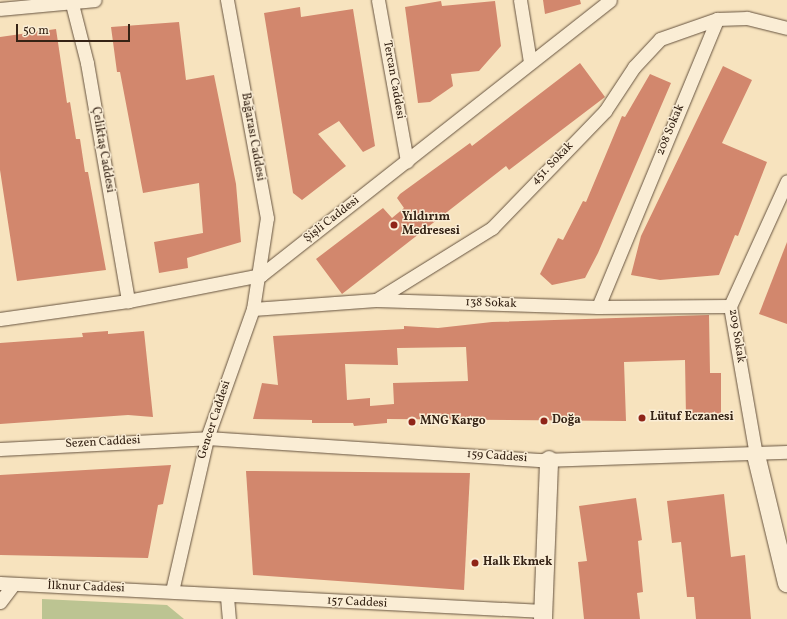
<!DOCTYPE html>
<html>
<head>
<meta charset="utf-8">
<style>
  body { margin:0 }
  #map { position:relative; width:787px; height:619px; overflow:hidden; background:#f7e3be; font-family:Vollkorn,serif }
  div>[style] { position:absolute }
  .green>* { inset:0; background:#bcc492 }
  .building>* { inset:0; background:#d2876d }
  .roads { filter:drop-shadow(0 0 1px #66533f) drop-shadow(0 0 1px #66533f) }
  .minor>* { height:13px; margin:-6.5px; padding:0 6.5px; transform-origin:6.5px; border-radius:6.5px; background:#faedd5 }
  .secondary>* { height:18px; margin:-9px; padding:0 9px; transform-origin:9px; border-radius:9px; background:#faedd5 }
  .dots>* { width:11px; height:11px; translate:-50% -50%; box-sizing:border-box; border:2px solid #faedd5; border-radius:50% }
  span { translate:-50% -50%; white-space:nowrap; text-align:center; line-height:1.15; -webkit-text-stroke:3px #faedd5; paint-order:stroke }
  .street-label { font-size:12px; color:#352315 }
  .poi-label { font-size:12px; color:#352315; font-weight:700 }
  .left { translate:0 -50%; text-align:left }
  .scale { position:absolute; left:16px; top:24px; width:114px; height:18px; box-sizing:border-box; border:2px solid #352315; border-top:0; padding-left:5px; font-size:12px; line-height:14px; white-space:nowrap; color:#352315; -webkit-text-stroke:3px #faedd5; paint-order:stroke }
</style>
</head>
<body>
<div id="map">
  <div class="green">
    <i style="clip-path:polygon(42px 599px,167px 605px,184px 619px,42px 619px)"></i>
  </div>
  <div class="building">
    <i style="clip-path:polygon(543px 0,580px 0,581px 4px,545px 14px)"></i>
    <i style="clip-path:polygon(441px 1px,442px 6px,495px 1px,501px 46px,479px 71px,451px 74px,453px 86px,430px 102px,418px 103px,405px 7px)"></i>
    <i style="clip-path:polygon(300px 7px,301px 17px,353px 9px,375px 146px,363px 152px,339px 121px,318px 134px,346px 166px,302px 200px,293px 193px,264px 13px)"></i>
    <i style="clip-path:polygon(179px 22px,186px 80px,214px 75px,236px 184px,241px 242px,187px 258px,188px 268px,159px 273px,154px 242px,203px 233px,199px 183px,143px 193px,120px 72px,117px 72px,111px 27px)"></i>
    <i style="clip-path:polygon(56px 29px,67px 103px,70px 102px,76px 139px,80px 139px,85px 172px,88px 172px,106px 270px,17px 281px,0 170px,0 37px)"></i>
    <i style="clip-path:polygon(580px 63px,605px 97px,509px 170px,506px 166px,342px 294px,316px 259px,383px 208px,392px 218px,404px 208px,397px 198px,400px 194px,470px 143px,472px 146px)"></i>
    <i style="clip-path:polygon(723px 66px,752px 80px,722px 143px,767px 162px,738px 236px,735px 235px,719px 275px,660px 280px,631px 275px,641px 236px)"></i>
    <i style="clip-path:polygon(650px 74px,671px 83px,598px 253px,585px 278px,552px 285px,540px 274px,558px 238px,563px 240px,583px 201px,586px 202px,622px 116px,625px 117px)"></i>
    <i style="clip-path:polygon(787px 242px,787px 324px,759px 314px)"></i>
    <i style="clip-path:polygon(evenodd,709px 315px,710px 373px,721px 373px,721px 416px,686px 417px,685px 360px,624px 362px,626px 421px,387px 419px,387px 423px,354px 426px,353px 423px,312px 423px,312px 420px,253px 419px,262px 383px,278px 385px,273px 336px,404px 329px,404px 326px,438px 328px,492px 322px,709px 315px,466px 347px,468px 381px,393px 383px,394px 404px,370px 406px,370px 398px,347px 400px,345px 364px,398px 365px,397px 348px,466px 347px)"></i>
    <i style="clip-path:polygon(108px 331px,108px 334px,144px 331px,153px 417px,128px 415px,0 424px,0 343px,83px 337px,82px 333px)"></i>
    <i style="clip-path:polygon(171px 465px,163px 504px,158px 505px,148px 558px,0 555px,0 475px)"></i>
    <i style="clip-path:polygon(246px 471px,470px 473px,464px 590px,253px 575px)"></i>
    <i style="clip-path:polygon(724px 494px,731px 557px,745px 555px,751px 619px,696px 619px,694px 597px,687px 597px,681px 542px,672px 543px,667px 501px)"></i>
    <i style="clip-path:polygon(636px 498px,642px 540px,638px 541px,643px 592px,637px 593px,640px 619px,584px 619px,578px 562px,587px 561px,579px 506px)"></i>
  </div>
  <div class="roads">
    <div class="minor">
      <i style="left:71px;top:0;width:65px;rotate:75.7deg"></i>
      <i style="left:87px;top:63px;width:242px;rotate:80.2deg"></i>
      <i style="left:378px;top:0;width:164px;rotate:79.8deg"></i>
      <i style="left:520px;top:0;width:63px;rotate:80.8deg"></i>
      <i style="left:0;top:9px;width:95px;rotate:-5.4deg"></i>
      <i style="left:376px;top:300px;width:137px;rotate:-31.8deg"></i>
      <i style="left:492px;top:228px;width:163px;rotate:-46deg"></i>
      <i style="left:605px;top:111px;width:53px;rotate:-56.6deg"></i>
      <i style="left:634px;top:67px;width:38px;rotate:-47deg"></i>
      <i style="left:660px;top:39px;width:60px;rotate:-19.3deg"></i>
      <i style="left:598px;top:307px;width:312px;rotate:-67.5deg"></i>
      <i style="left:717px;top:19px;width:30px;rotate:-2deg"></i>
      <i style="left:747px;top:18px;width:41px;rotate:14deg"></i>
      <i style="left:253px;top:309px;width:123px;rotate:-4.2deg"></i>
      <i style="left:376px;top:300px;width:222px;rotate:1.8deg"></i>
      <i style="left:598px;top:307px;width:132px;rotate:-0.4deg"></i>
      <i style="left:0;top:319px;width:129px;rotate:-8deg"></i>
      <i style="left:128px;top:301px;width:136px;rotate:-11.1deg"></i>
      <i style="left:261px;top:275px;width:444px;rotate:-38.2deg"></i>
      <i style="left:0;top:449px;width:207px;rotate:-3deg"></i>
      <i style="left:207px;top:438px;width:336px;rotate:3.8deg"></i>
      <i style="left:542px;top:460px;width:245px;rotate:-1.9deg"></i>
      <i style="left:756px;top:455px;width:151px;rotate:-99.9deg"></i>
      <i style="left:730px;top:306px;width:137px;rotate:-65.5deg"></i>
      <i style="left:0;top:583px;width:544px;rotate:2.95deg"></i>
      <i style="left:172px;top:591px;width:157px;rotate:-77.1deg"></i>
      <i style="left:207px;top:438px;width:137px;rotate:-70.4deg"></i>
      <i style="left:253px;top:309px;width:92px;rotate:-81.3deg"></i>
      <i style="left:267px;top:218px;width:222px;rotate:-100.4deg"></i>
      <i style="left:227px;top:597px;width:22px;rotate:85deg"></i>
      <i style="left:0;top:602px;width:21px;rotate:-53deg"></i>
    </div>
    <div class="secondary">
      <i style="left:756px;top:455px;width:132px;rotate:76.4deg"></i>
      <i style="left:543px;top:619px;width:159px;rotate:-87.8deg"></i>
    </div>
  </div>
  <div class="dots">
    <i style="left:394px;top:225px;background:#8f2418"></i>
    <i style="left:642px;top:418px;background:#8f2418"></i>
    <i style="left:544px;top:421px;background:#8f2418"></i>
    <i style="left:412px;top:422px;background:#8f2418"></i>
    <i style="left:475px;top:563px;background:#8f2418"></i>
  </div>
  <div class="street-label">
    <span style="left:393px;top:80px;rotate:80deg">Tercan Caddesi</span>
    <span style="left:671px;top:130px;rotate:-67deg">208 Sokak</span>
    <span style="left:252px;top:137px;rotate:80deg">Bağarası Caddesi</span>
    <span style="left:102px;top:150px;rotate:80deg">Çeliktaş Caddesi</span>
    <span style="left:553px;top:164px;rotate:-46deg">451. Sokak</span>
    <span style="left:332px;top:220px;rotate:-38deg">Şişli Caddesi</span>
    <span style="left:491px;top:304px;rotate:2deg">138 Sokak</span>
    <span style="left:736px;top:336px;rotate:81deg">209 Sokak</span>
    <span style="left:215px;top:420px;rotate:-72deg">Gencer Caddesi</span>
    <span style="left:103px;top:443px;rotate:-3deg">Sezen Caddesi</span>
    <span style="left:497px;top:457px;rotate:4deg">159 Caddesi</span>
    <span style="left:86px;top:588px;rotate:2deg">İlknur Caddesi</span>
    <span style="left:357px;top:603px;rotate:3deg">157 Caddesi</span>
  </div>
  <div class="poi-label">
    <span class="left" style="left:402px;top:225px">Yıldırım<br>Medresesi</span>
    <span class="left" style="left:650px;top:418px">Lütuf Eczanesi</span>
    <span class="left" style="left:552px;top:421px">Doğa</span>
    <span class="left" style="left:420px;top:422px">MNG Kargo</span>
    <span class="left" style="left:483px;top:563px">Halk Ekmek</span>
  </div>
  <div class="scale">50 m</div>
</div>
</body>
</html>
